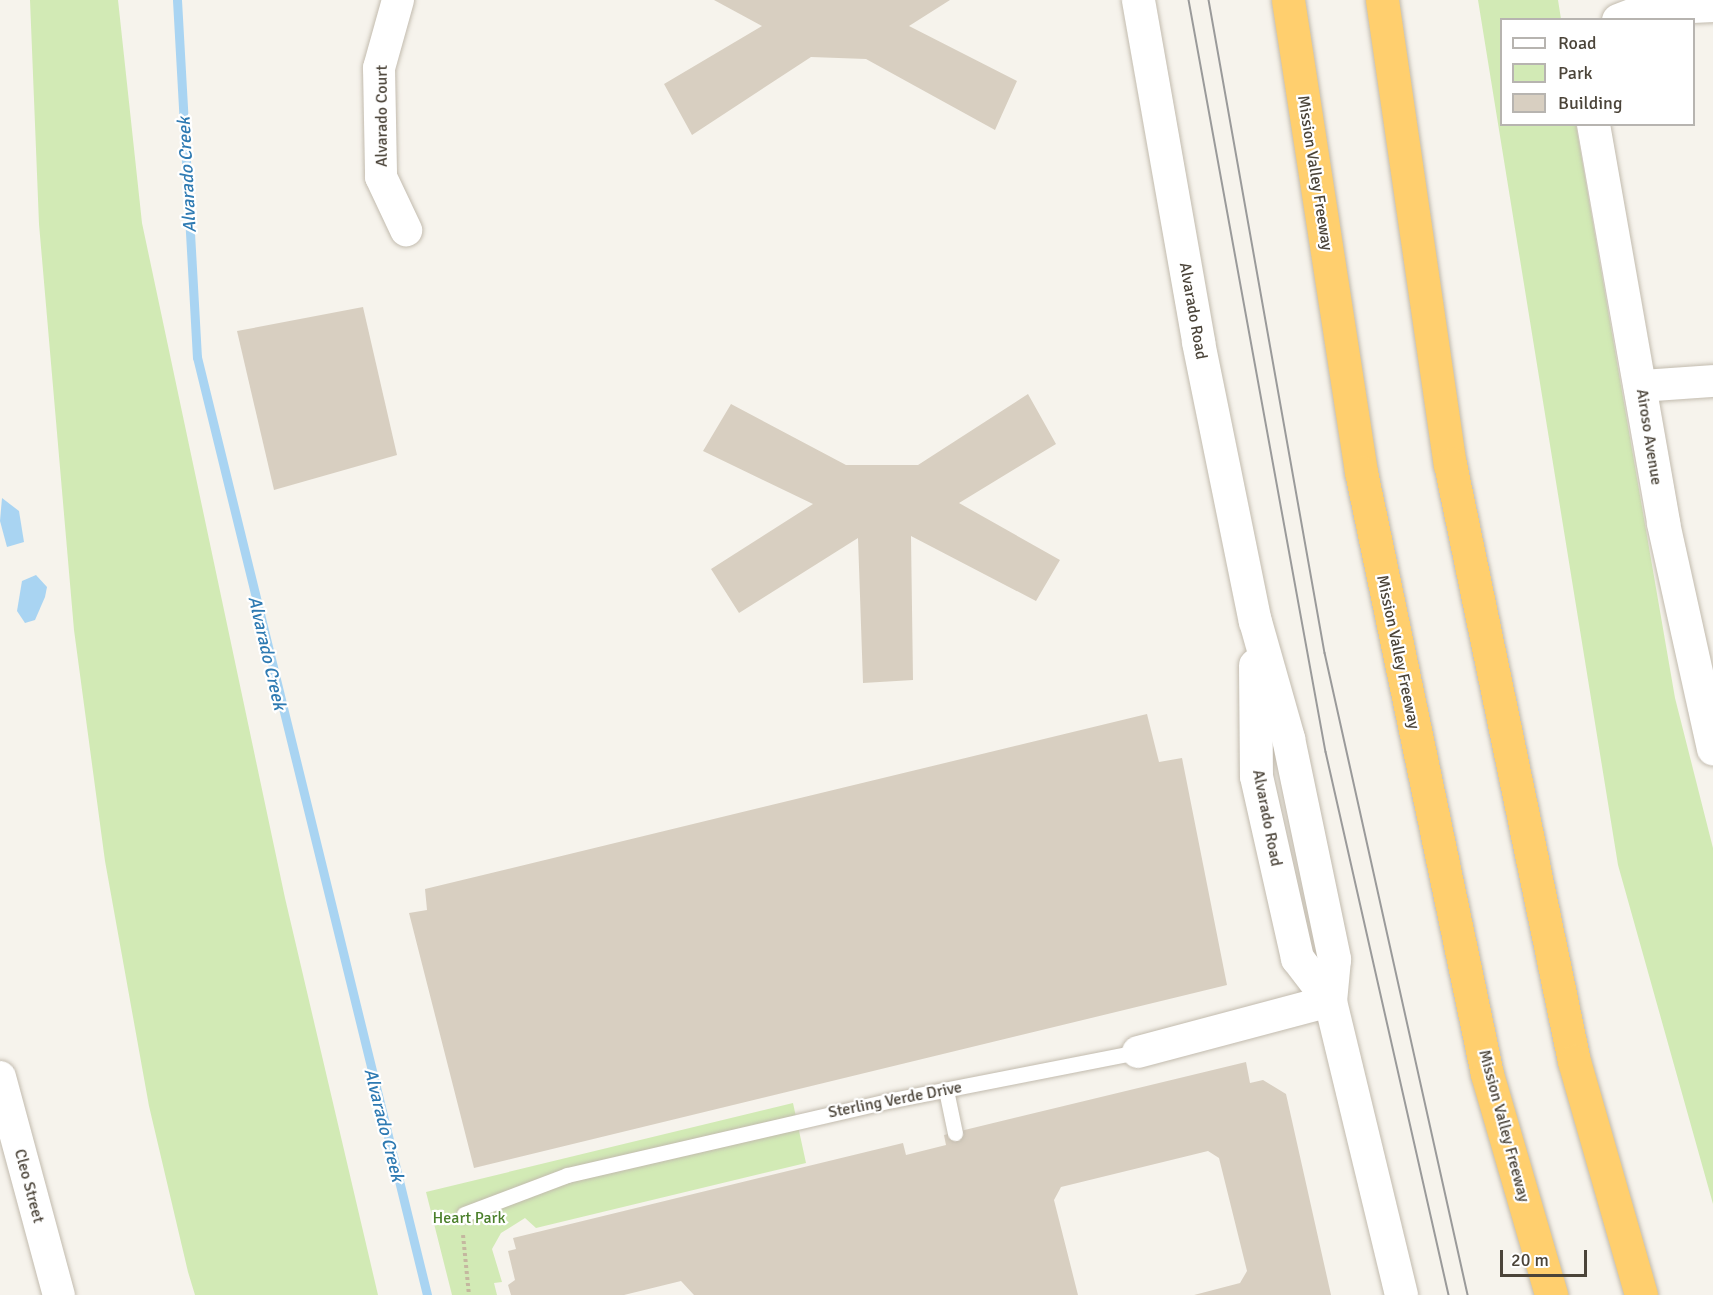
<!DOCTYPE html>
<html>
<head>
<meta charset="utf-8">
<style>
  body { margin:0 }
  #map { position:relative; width:1713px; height:1295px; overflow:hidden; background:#f6f3ec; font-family:Signika,sans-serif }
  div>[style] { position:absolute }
  .green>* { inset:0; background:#d2eab5 }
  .water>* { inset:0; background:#a9d4f2 }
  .stream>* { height:9px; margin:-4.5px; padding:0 4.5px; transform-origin:4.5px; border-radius:4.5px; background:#a9d4f2 }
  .building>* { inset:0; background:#d8cfc1 }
  .path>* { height:4px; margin-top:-2px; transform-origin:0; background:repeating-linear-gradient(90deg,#c4b79f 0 3px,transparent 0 6px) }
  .roads { filter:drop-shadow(0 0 2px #c2bbae) drop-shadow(0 0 2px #c2bbae) }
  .service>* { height:15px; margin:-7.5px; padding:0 7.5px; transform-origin:7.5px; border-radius:7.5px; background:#fff }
  .minor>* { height:32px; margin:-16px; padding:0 16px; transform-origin:16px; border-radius:16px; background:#fff }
  .tertiary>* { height:33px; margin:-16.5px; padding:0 16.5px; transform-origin:16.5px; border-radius:16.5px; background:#fff }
  .motorway>* { height:33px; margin:-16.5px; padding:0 16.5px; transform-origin:16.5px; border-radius:16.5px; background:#ffcf6e }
  .tram>* { height:1.5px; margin:-0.75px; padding:0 0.75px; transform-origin:0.75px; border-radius:0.75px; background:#9a9a9a }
  span { translate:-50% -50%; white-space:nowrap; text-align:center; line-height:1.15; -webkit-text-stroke:4.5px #fff; paint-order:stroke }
  .street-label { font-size:16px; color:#4b4439 }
  .park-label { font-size:16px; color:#4a7f2a }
  .water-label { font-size:18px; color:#2e7ab2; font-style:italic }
  .legend { position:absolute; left:1500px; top:18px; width:195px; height:108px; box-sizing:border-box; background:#fff; border:2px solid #b7b4b0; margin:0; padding:8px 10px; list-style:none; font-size:18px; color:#4b4439 }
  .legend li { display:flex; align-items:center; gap:12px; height:30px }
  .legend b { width:30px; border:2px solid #b7b4b0 }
  .scale { position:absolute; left:1500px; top:1250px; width:87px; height:27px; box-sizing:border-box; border:3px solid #4b4439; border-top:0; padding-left:8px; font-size:18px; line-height:21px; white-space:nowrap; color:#4b4439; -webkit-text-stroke:4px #fff; paint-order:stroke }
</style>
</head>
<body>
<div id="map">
  <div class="green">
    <i style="clip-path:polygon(30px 0,118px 0,142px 223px,285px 898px,378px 1295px,195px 1295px,188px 1272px,149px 1106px,105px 861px,74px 630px,39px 224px)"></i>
    <i style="clip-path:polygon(1478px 0,1558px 0,1561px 19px,1502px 20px,1502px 124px,1576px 125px,1675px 698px,1713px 848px,1713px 1204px,1618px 865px)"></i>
    <i style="clip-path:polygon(793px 1103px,806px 1163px,536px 1228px,525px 1218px,501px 1233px,492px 1249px,502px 1282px,494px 1283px,497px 1295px,452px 1295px,426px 1192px)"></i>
  </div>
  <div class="water">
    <i style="clip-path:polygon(2px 498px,19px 511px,24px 542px,7px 547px,0 521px)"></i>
    <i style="clip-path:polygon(36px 575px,47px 587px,45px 597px,35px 620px,25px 623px,17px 611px,22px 581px)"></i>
  </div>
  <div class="stream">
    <i style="left:177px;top:0;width:358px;rotate:86.8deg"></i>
    <i style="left:197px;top:357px;width:966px;rotate:76.22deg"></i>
  </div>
  <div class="building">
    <i style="clip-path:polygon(714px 0,950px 0,909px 26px,1017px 81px,995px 130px,866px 59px,811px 57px,692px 135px,664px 84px,762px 26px)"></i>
    <i style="clip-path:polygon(363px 307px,397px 455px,274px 490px,237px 331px)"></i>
    <i style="clip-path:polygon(1028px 394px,1056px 444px,959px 503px,1060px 560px,1036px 601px,911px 536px,913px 680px,863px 683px,858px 538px,739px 613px,711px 569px,813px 504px,703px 451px,731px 404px,846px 465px,918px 465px)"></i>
    <i style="clip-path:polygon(1147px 714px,1159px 762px,1182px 758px,1227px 985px,474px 1168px,409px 913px,427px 910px,425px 889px)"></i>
    <i style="clip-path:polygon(1246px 1062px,1250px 1083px,1263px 1080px,1286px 1094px,1331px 1295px,1194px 1295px,1240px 1283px,1247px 1271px,1219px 1158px,1208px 1151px,1061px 1187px,1054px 1200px,1078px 1295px,694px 1295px,681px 1281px,624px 1295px,511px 1295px,508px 1285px,515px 1280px,508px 1251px,516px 1249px,513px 1238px,903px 1143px,906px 1155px,946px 1145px,944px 1135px)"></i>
  </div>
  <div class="path">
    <i style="left:463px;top:1235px;width:60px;rotate:84.3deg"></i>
  </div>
  <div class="roads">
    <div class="service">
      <i style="left:946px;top:1090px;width:44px;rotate:78.2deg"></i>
      <i style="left:464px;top:1214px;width:110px;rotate:-20.7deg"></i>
      <i style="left:567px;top:1175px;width:335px;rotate:-13deg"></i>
      <i style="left:893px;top:1100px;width:250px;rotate:-11.1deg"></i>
    </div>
    <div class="minor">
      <i style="left:398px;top:0;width:71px;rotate:105.6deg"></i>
      <i style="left:379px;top:68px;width:109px;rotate:88.9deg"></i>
      <i style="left:381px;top:177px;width:59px;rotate:64.7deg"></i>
      <i style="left:1641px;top:386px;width:72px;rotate:-4deg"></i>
      <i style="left:1138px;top:1052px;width:199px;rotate:-14.9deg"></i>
      <i style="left:0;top:1077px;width:226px;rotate:74.9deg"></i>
    </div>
    <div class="tertiary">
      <i style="left:1138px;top:0;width:347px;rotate:80deg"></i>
      <i style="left:1198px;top:342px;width:285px;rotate:78.5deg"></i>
      <i style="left:1255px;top:621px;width:122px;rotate:74.2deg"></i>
      <i style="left:1288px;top:738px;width:226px;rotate:78.2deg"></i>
      <i style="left:1334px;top:959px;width:42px;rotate:95.4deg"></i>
      <i style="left:1330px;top:1001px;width:302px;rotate:76.4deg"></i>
      <i style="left:1618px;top:20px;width:33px;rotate:-21deg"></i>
      <i style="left:1649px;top:8px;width:64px;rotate:-2.7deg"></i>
      <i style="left:1593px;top:124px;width:405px;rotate:80deg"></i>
      <i style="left:1663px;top:523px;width:231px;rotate:77.5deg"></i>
      <i style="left:1255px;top:665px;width:111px;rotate:89.5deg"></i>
      <i style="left:1256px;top:776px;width:187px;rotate:77.3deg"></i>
      <i style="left:1297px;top:958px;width:54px;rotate:52.5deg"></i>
    </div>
    <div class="motorway">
      <i style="left:1288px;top:0;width:478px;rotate:81.2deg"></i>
      <i style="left:1361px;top:472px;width:615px;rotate:78.18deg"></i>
      <i style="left:1487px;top:1074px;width:230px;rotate:73.8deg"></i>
      <i style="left:1382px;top:0;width:469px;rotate:81.7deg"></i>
      <i style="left:1450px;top:464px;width:610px;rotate:78.27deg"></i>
      <i style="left:1574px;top:1061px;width:243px;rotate:74deg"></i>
    </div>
  </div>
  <div class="tram">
    <i style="left:1189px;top:0;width:764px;rotate:79.68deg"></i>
    <i style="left:1326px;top:752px;width:557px;rotate:77.24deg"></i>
    <i style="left:1209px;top:0;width:663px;rotate:79.93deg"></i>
    <i style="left:1325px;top:653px;width:658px;rotate:77.44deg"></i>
  </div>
  <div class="street-label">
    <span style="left:382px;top:116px;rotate:-90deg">Alvarado Court</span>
    <span style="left:1315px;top:173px;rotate:81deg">Mission Valley Freeway</span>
    <span style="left:1193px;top:311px;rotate:80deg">Alvarado Road</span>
    <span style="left:1649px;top:437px;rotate:81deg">Airoso Avenue</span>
    <span style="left:1398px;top:652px;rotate:78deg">Mission Valley Freeway</span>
    <span style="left:1267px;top:818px;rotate:79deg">Alvarado Road</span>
    <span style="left:895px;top:1100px;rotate:-11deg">Sterling Verde Drive</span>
    <span style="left:1504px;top:1126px;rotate:75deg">Mission Valley Freeway</span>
    <span style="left:29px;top:1186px;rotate:75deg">Cleo Street</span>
  </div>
  <div class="park-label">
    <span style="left:469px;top:1218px">Heart Park</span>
  </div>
  <div class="water-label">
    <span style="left:187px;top:175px;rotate:-93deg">Alvarado Creek</span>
    <span style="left:267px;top:653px;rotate:77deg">Alvarado Creek</span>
    <span style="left:384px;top:1125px;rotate:76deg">Alvarado Creek</span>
  </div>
  <ul class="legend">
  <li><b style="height:8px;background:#fff"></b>Road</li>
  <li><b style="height:16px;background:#d2eab5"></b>Park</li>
  <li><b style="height:16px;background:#d8cfc1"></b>Building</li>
  </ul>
  <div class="scale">20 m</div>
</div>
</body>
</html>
